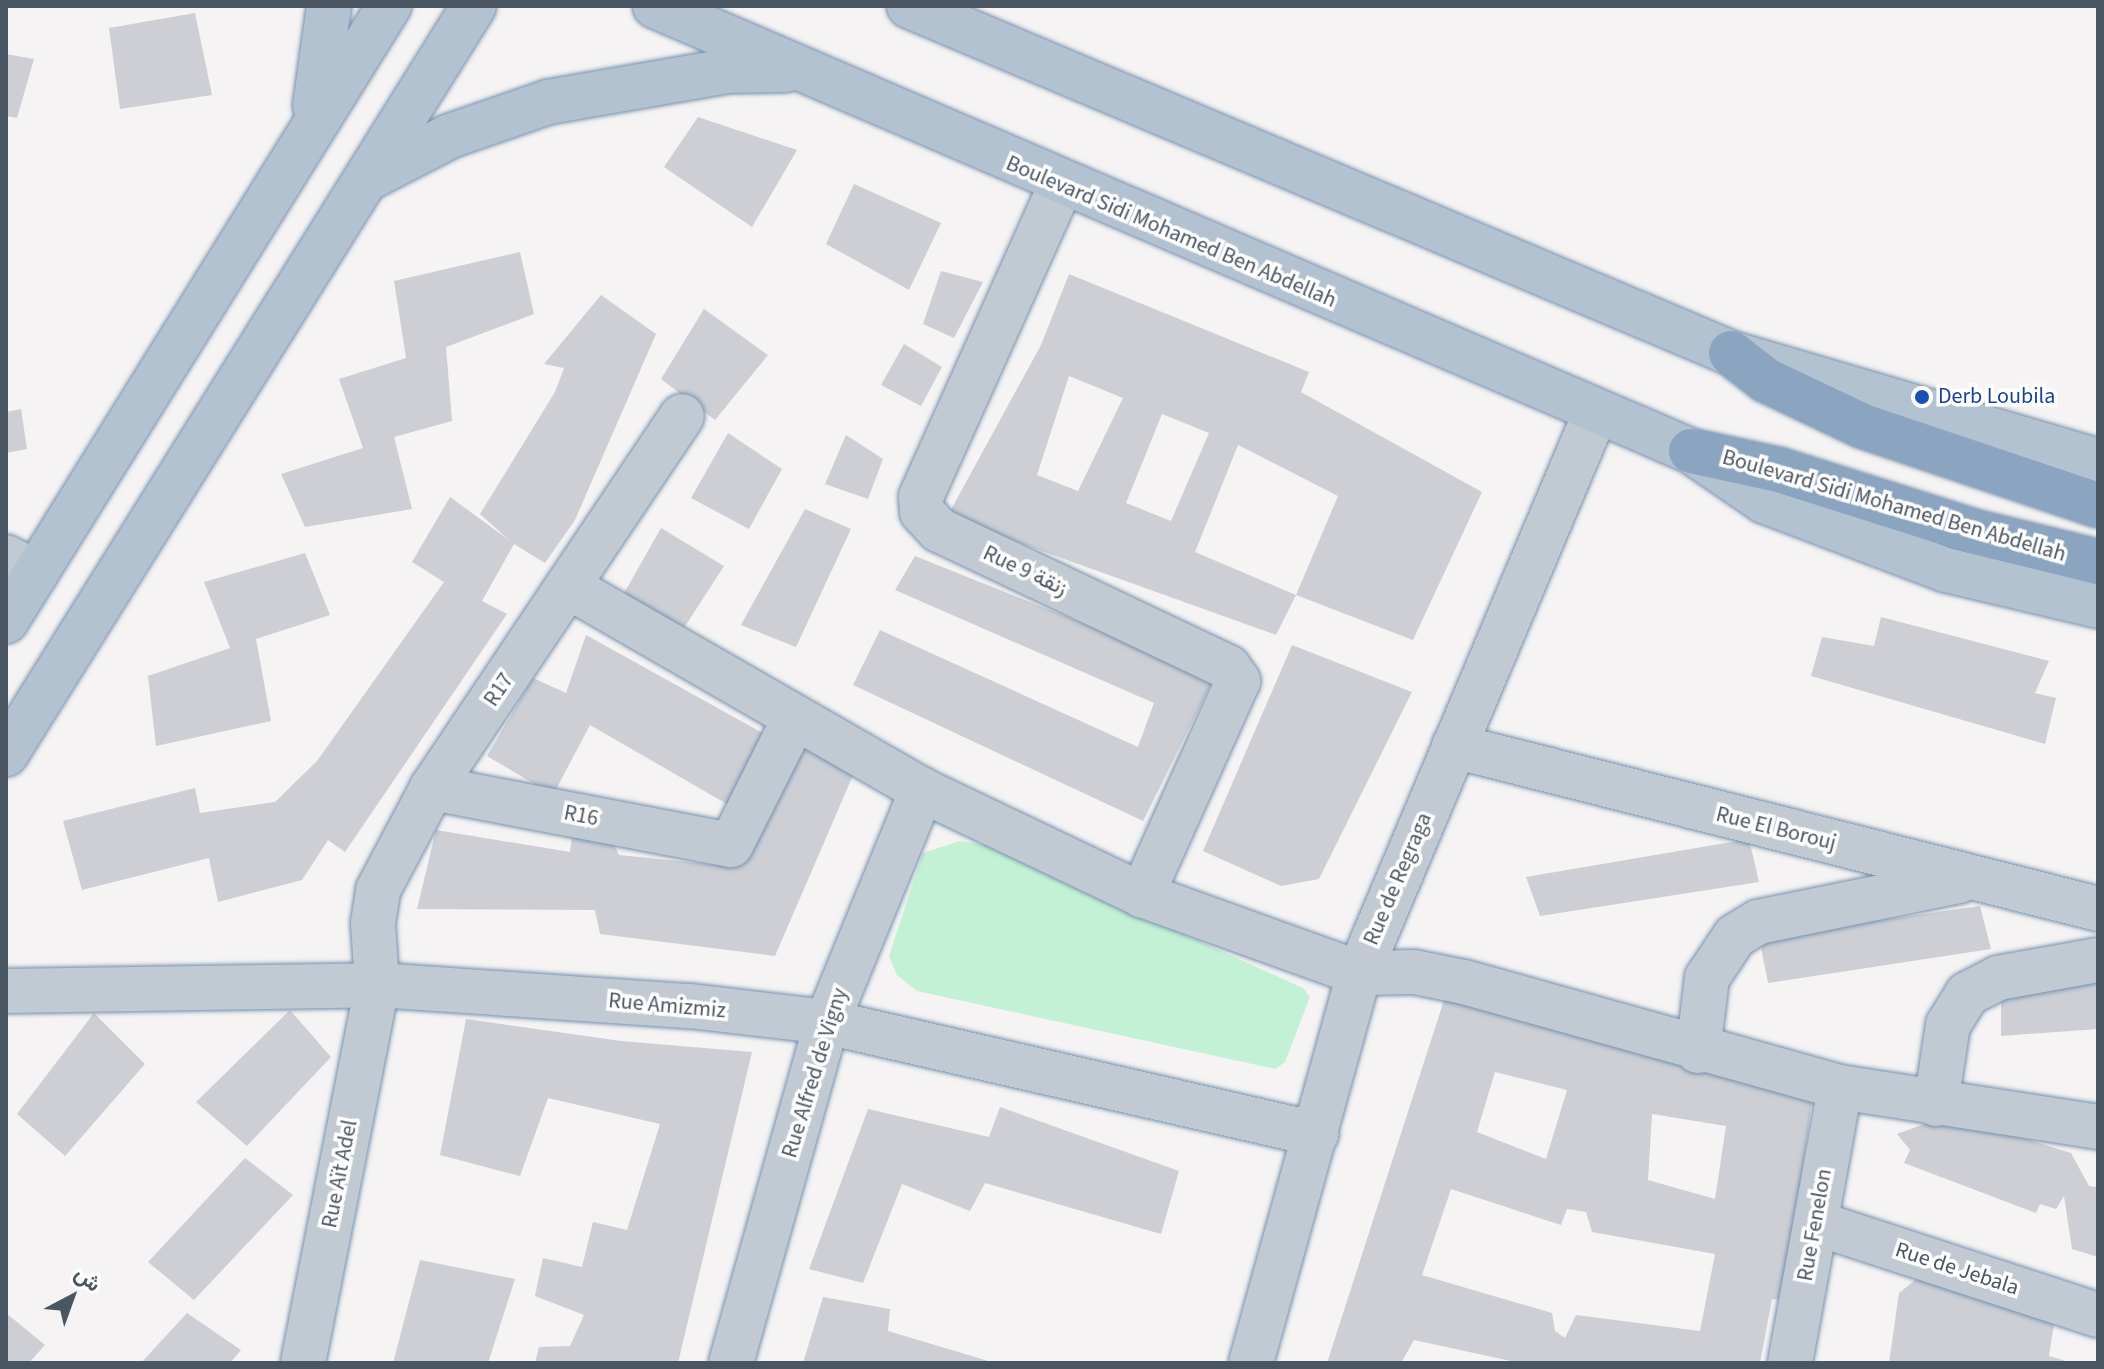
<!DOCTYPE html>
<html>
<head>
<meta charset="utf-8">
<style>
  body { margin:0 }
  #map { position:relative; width:2104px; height:1369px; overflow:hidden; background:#f5f3f3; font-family:"Source Sans 3",Vazirmatn,sans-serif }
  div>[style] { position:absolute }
  .green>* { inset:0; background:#c3f1d5 }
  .building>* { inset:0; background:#cdcfd5 }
  .roads { filter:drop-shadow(0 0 2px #7690ad) drop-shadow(0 0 2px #7690ad) }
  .street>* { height:44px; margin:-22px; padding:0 22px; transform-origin:22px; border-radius:22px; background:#c1cad2 }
  .primary>* { height:44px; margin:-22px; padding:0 22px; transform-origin:22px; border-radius:22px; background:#b3c2d1 }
  .highway>* { height:44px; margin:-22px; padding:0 22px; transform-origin:22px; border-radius:22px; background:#8ba5c1 }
  .dots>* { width:22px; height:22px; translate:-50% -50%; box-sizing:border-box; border:4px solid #fff; border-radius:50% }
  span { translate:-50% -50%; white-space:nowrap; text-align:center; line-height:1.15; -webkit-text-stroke:7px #fff; paint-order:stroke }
  .street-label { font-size:22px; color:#4a5661 }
  .transit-label { font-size:22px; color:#164399 }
  .left { translate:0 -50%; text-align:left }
  .frame { position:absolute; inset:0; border:8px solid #4a5661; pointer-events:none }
  .north { position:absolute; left:32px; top:1257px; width:80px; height:80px; -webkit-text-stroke:6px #fff; paint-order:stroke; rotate:41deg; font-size:22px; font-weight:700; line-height:32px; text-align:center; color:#4a5661 }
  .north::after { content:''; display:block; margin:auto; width:28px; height:36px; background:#4a5661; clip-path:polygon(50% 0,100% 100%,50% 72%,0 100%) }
</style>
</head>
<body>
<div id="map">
  <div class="green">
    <i style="clip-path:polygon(960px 841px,986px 845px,1303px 988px,1310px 997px,1285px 1062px,1275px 1069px,917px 991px,897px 975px,889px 956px,923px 853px)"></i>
  </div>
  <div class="building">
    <i style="clip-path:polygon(195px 13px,212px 95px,120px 109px,109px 28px)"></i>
    <i style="clip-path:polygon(6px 54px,34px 59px,17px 118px,6px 116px)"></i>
    <i style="clip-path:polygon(698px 117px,797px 150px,752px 227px,664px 167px)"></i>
    <i style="clip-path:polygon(854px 184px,941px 223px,909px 290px,826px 244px)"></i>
    <i style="clip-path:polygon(520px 252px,534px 314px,446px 347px,452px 421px,394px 437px,412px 509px,305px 527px,281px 474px,363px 448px,339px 379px,406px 358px,394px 281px)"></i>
    <i style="clip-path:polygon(941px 271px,983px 282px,954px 338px,923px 324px)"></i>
    <i style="clip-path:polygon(evenodd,1069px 274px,1309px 372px,1301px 392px,1482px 492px,1413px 640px,1296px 595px,1276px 635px,947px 517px,1041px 345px,1069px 274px,1069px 376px,1123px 398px,1078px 491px,1037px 475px,1069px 376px,1069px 274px,1162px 414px,1209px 433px,1171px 521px,1126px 503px,1162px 414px,1069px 274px,1238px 445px,1338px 496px,1296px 595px,1195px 552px,1238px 445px)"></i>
    <i style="clip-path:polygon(601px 295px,656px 334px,575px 520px,545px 563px,514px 544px,482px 601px,507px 614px,345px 852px,328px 840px,302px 880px,218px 902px,209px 858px,82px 890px,63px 821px,195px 788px,200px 813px,275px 802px,317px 761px,444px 582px,412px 562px,450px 497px,509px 540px,480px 514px,555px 392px,564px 368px,544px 364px)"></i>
    <i style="clip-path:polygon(704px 309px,768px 355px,715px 420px,661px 379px)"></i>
    <i style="clip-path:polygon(904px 344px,942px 367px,921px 406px,881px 385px)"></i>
    <i style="clip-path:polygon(21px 409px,27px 449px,6px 453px,6px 412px)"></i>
    <i style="clip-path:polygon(728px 433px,782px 469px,749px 529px,691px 498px)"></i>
    <i style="clip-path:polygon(846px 435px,883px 459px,868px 499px,825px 484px)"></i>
    <i style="clip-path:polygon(805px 509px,851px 529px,796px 647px,741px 625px)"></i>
    <i style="clip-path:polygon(661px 528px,724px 566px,682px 631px,623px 595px)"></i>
    <i style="clip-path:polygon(305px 553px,330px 615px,256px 639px,271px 721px,156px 746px,148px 676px,230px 648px,204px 582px)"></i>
    <i style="clip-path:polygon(915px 556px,1215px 676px,1143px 821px,853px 685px,880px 630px,1138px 747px,1154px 703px,895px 590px)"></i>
    <i style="clip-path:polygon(1881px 617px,2049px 661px,2035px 693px,2056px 698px,2045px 744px,1811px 676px,1822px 637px,1874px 646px)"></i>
    <i style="clip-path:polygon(586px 635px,779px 742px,739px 811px,590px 725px,553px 795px,487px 756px,533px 678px,566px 693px)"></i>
    <i style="clip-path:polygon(1292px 645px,1412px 692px,1319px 879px,1281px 886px,1203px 851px)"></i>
    <i style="clip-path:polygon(798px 745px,854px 773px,775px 956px,600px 934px,595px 910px,417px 909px,436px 830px,570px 852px,573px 827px,608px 832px,619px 855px,738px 867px)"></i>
    <i style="clip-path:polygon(1749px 839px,1759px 882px,1540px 916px,1526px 877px)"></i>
    <i style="clip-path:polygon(1980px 906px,1991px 949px,1768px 983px,1759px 937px)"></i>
    <i style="clip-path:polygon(2098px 983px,2098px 1029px,2001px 1036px,2001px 992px)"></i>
    <i style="clip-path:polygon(evenodd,1445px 997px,1812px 1101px,1784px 1300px,1772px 1299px,1760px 1363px,1520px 1363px,1414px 1340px,1401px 1363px,1327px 1363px,1445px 997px,1495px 1072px,1567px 1090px,1546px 1159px,1477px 1132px,1495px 1072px,1445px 997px,1652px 1114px,1726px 1126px,1715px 1199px,1648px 1180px,1652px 1114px,1445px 997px,1451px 1189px,1561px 1225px,1567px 1209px,1586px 1212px,1592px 1232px,1715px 1254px,1700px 1331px,1576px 1315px,1565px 1338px,1555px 1331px,1552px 1313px,1422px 1275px,1451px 1189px)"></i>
    <i style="clip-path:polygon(290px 1010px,331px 1057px,247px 1146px,196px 1102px)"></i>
    <i style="clip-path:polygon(94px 1013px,145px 1064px,65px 1156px,17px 1114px)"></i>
    <i style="clip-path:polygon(466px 1019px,621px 1041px,752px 1052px,678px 1363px,535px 1363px,539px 1347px,570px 1346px,584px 1315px,535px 1296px,543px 1258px,582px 1267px,593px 1222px,627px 1230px,660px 1124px,548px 1098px,520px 1176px,440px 1155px)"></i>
    <i style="clip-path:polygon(1000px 1107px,1179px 1171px,1161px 1234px,985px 1183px,970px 1211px,902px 1184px,863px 1283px,809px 1269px,868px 1109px,989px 1137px)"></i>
    <i style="clip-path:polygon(1949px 1115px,2071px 1153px,2089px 1186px,2098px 1187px,2098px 1257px,2072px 1249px,2064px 1196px,2056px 1209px,2040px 1204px,2036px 1213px,1904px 1163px,1910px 1150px,1897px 1134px)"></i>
    <i style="clip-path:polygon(245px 1158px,293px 1195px,194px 1300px,148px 1262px)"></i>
    <i style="clip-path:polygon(420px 1260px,515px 1279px,488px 1363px,393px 1363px)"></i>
    <i style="clip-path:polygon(1919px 1277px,2026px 1310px,2054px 1324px,2049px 1356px,2072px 1363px,1889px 1363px,1899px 1293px)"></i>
    <i style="clip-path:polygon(823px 1297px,890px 1309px,888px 1331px,995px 1363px,803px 1363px)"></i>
    <i style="clip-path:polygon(6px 1313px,45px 1345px,29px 1363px,6px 1363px)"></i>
    <i style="clip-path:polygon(187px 1313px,241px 1350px,230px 1363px,141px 1363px)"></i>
  </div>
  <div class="roads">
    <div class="street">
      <i style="left:1061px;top:185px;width:342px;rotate:114.2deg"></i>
      <i style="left:921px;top:497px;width:15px;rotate:86deg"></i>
      <i style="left:922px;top:512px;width:25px;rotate:47deg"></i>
      <i style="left:939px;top:530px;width:321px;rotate:25.4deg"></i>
      <i style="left:1229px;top:668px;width:16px;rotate:55deg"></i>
      <i style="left:1238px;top:681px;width:235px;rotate:114.2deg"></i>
      <i style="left:6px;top:557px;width:34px;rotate:28deg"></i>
      <i style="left:569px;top:587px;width:407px;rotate:29.9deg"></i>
      <i style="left:922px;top:790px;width:244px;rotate:25.5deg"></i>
      <i style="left:1142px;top:895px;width:231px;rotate:19.8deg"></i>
      <i style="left:1359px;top:973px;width:55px;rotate:-1deg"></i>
      <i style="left:1414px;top:972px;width:51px;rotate:11.3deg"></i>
      <i style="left:1464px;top:982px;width:390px;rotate:15.6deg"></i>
      <i style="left:1840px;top:1087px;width:261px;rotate:8.8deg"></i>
      <i style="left:1454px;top:746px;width:664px;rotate:14.2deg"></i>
      <i style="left:432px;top:788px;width:304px;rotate:10.8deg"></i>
      <i style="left:731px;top:845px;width:142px;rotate:-63.3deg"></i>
      <i style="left:6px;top:991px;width:371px;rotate:-0.9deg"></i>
      <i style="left:377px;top:985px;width:313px;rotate:3.9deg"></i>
      <i style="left:689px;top:1006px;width:139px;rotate:6.6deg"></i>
      <i style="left:827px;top:1022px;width:502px;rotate:12.9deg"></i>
      <i style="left:1698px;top:1051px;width:74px;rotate:-83deg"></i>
      <i style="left:1707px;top:978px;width:50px;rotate:-56.3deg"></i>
      <i style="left:1735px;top:936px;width:27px;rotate:-31deg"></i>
      <i style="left:1758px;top:922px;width:206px;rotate:-11.5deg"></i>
      <i style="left:1936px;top:1104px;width:80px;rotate:-81.4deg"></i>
      <i style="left:1948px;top:1025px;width:36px;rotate:-58deg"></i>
      <i style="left:1967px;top:994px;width:35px;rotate:-27deg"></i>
      <i style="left:1998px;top:978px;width:102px;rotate:-10.2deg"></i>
      <i style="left:1816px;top:1223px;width:297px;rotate:18.1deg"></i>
      <i style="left:303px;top:1363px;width:385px;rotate:-78.9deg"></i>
      <i style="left:377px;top:985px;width:62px;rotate:-93.7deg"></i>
      <i style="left:373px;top:923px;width:33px;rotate:-81deg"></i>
      <i style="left:378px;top:890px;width:115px;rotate:-62.1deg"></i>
      <i style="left:432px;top:788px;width:448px;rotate:-56.1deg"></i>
      <i style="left:731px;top:1363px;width:354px;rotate:-74.3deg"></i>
      <i style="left:827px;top:1022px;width:251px;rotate:-67.7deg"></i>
      <i style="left:1251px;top:1363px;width:405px;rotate:-74.5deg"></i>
      <i style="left:1359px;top:973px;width:607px;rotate:-67.11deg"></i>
      <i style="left:1790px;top:1363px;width:280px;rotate:-79.7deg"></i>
    </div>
    <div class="primary">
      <i style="left:655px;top:6px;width:1128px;rotate:23.25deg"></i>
      <i style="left:1691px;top:451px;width:88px;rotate:34.4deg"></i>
      <i style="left:1764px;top:501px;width:195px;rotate:20.8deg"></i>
      <i style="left:1946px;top:570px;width:156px;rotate:13.3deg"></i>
      <i style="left:909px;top:6px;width:892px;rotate:22.89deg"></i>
      <i style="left:1731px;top:353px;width:383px;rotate:16.4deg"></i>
      <i style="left:315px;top:106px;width:101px;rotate:-82deg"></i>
      <i style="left:369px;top:178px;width:91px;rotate:-27.4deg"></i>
      <i style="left:450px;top:136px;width:104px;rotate:-19.1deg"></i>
      <i style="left:548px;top:102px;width:182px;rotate:-9.8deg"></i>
      <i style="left:727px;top:71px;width:58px;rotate:-1deg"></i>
      <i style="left:6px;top:621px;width:725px;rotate:-58.09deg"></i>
      <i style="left:6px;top:754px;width:882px;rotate:-57.97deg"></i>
    </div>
    <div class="highway">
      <i style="left:1731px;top:353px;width:44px;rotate:37.6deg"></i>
      <i style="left:1766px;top:380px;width:107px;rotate:25.4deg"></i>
      <i style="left:1863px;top:426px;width:248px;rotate:18.6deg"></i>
      <i style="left:1691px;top:451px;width:90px;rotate:12.2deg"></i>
      <i style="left:1779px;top:470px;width:201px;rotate:17.6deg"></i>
      <i style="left:1971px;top:531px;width:131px;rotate:13.7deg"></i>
    </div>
  </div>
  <div class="dots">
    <i style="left:1922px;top:397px;background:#1a4fb4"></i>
  </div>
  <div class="street-label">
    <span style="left:1171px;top:232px;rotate:23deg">Boulevard Sidi Mohamed Ben Abdellah</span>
    <span style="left:1894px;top:506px;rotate:16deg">Boulevard Sidi Mohamed Ben Abdellah</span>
    <span style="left:1025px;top:571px;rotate:25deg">Rue 9 زنقة</span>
    <span style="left:499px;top:690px;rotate:-56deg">R17</span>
    <span style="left:581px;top:816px;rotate:11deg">R16</span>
    <span style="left:1776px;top:829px;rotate:14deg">Rue El Borouj</span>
    <span style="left:1398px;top:879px;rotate:-67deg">Rue de Regraga</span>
    <span style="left:667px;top:1006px;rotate:5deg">Rue Amizmiz</span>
    <span style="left:815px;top:1073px;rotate:-73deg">Rue Alfred de Vigny</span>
    <span style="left:340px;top:1174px;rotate:-79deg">Rue Aït Adel</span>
    <span style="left:1815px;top:1225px;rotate:-80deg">Rue Fenelon</span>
    <span style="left:1957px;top:1269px;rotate:18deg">Rue de Jebala</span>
  </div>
  <div class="transit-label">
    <span class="left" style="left:1938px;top:397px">Derb Loubila</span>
  </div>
  <div class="frame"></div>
  <div class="north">ش</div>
</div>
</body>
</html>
